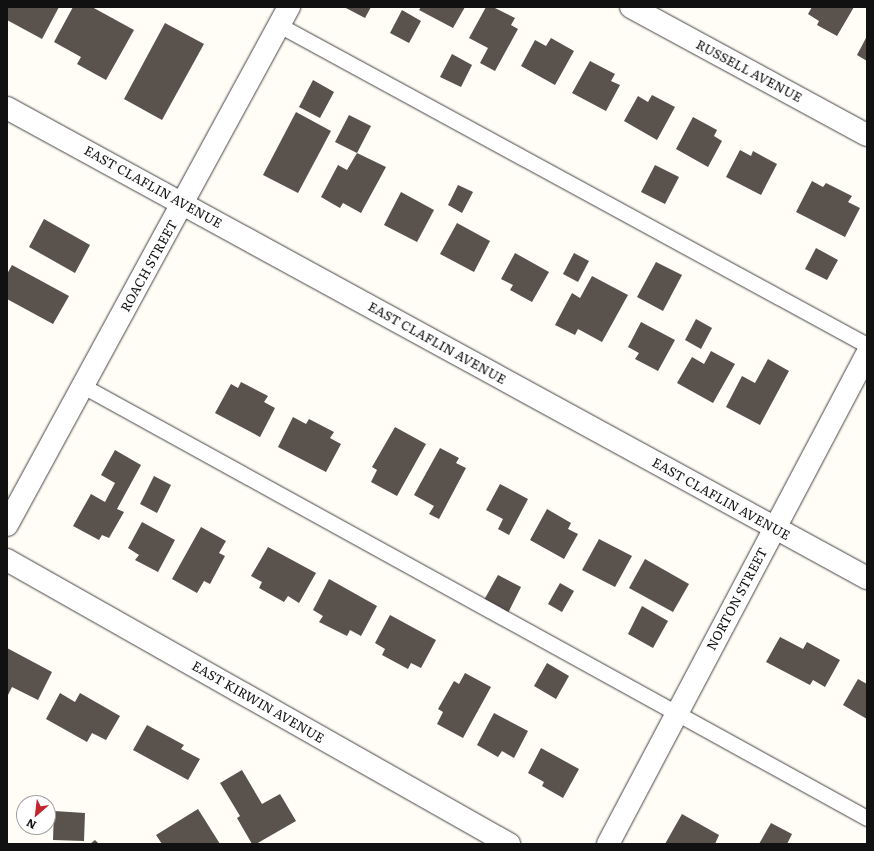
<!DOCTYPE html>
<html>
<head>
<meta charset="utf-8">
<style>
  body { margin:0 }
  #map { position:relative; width:874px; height:851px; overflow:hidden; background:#fffdf5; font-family:Literata,serif }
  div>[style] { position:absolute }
  .building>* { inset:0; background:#5a524d }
  .roads { filter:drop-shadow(0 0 1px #444) drop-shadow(0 0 1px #444) }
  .lane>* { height:15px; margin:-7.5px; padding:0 7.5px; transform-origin:7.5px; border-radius:7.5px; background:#fff }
  .street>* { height:22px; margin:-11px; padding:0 11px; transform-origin:11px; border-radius:11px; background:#fff }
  span { translate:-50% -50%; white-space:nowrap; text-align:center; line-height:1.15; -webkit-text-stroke:4px #fff; paint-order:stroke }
  .street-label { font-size:13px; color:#111 }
  .frame { position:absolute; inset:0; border:8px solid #111; pointer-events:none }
  .north { position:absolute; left:16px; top:795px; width:40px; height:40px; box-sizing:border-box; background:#fff; border:1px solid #a0a0a0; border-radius:50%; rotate:208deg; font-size:11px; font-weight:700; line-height:16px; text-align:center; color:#111 }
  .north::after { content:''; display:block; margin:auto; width:14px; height:18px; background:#c4262e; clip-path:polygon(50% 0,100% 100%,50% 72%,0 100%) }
</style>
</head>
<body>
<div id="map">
  <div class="building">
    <i style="clip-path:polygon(7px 7px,59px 7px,42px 39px,7px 20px)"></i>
    <i style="clip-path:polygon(73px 7px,92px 7px,134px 30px,106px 80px,77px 64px,81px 57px,54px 42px)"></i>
    <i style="clip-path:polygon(344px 7px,371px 7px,365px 18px)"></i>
    <i style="clip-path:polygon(421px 7px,465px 7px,453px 28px,419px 10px)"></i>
    <i style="clip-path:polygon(486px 7px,493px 7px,515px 18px,511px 25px,518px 29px,495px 71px,480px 63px,488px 48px,469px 38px)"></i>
    <i style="clip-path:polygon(812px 7px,854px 7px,837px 36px,817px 25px,819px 21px,808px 14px)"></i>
    <i style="clip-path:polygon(402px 10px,421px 21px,409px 43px,390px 33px)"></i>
    <i style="clip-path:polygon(165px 23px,204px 44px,162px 120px,124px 99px)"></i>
    <i style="clip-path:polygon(867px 36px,867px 61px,857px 55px)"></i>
    <i style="clip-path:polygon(551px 38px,574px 51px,555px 85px,521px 66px,535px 40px,546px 46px)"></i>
    <i style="clip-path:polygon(452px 54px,472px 65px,461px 87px,440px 77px)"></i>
    <i style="clip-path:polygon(590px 61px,615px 74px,611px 81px,620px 85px,606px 111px,572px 93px)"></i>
    <i style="clip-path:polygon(313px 80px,334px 92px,320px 118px,299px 107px)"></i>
    <i style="clip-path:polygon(652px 95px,675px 107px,657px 140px,624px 121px,638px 96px,648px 102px)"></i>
    <i style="clip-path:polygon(296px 112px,331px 131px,298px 193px,263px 175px)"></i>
    <i style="clip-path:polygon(349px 115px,371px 126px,357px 153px,335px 142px)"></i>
    <i style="clip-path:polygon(693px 117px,717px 130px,714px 136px,722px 141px,708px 167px,676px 149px)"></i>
    <i style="clip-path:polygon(740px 150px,751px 156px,753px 151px,777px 164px,761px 195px,726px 177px)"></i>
    <i style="clip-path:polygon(357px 153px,386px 167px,361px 213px,343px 203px,340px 208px,321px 197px,338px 165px,347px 170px)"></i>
    <i style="clip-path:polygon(655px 165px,679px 177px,665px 204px,641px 192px)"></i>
    <i style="clip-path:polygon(812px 181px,823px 187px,826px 183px,852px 196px,848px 202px,860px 208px,845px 237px,796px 212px)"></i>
    <i style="clip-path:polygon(458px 185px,473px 192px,462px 213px,448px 205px)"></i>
    <i style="clip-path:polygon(401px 192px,434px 210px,417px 242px,384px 225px)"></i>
    <i style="clip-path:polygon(44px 219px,90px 245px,75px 273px,29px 247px)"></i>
    <i style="clip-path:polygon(457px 223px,490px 241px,474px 272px,440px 254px)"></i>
    <i style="clip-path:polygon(816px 248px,838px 260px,827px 280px,805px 269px)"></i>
    <i style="clip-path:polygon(515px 253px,549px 272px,532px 302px,510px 290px,513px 285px,501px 279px)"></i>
    <i style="clip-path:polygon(574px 253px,589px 261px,578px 282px,563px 274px)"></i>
    <i style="clip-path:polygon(656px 262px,682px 275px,663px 311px,637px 297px)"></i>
    <i style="clip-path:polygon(12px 265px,69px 296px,53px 324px,7px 299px,7px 274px)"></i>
    <i style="clip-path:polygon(592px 276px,628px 295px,602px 342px,578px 329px,575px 335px,555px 325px,572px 293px,580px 298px)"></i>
    <i style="clip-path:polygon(696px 319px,712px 328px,701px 349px,685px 340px)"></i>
    <i style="clip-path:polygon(641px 322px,675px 340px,658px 371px,635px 359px,639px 353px,628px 347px)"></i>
    <i style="clip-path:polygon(711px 351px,735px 364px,713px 403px,677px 383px,692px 357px,704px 364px)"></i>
    <i style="clip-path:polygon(768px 359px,789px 371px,760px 425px,726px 407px,742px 376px,755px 383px)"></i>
    <i style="clip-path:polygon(241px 382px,268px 396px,264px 402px,275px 408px,260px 437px,215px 413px,231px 384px,238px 388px)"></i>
    <i style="clip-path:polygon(293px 417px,306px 424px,309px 419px,334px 432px,330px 438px,341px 444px,326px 472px,278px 447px)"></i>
    <i style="clip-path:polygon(395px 427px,426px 444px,397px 496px,371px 482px,377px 470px,372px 467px)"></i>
    <i style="clip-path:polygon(440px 448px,459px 458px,456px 463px,466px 468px,439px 519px,429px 514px,434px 506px,414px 495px)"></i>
    <i style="clip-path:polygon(115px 450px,141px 465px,117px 509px,124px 512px,109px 538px,102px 535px,99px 540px,73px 526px,91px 494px,105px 502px,115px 483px,101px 475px)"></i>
    <i style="clip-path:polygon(154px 476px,171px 485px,157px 513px,140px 504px)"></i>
    <i style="clip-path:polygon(500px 484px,528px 499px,509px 535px,498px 529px,503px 519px,486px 510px)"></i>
    <i style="clip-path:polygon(547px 509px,571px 523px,568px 529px,578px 534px,564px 559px,530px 540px)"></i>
    <i style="clip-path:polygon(142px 522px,175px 540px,158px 572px,135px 560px,139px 555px,128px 548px)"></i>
    <i style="clip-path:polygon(201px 527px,226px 541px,219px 553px,225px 556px,210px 584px,204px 581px,197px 593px,172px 579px)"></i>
    <i style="clip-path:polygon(599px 539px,632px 556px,615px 587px,582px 570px)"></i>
    <i style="clip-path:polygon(268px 547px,316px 573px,299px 603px,288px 596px,284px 602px,259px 588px,262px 582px,251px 576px)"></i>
    <i style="clip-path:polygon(645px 559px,689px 584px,673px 612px,629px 588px)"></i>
    <i style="clip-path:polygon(498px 575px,521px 587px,508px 613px,484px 600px)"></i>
    <i style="clip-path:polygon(329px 579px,377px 606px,361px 636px,350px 630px,347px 636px,319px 622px,323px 616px,313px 610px)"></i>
    <i style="clip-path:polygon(560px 583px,574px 591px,562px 612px,548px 604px)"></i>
    <i style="clip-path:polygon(642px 606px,668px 621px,653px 648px,628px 634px)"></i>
    <i style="clip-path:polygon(390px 615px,436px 640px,421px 668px,411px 663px,408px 669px,382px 655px,385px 649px,375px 643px)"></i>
    <i style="clip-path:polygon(780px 637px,803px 649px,807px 642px,840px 660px,825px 687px,813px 680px,810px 685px,766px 662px)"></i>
    <i style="clip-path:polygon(7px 648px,52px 672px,38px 700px,12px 687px,7px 697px)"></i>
    <i style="clip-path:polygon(547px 663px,569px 676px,556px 699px,534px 686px)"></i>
    <i style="clip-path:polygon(465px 673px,491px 687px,463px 738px,437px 724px,443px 712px,438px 709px,454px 681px,459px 684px)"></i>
    <i style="clip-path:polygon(858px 679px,867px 684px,867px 719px,843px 705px)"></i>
    <i style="clip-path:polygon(60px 693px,75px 702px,80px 693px,120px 716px,106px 740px,92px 733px,87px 742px,46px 719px)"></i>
    <i style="clip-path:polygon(494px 713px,528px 731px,514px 758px,502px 751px,498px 757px,477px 745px)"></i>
    <i style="clip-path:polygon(147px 725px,184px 745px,181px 749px,200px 759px,188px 780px,133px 750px)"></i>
    <i style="clip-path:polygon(541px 748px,579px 769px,563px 798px,542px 786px,544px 782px,528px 773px)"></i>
    <i style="clip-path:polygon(242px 770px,262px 804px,280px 794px,296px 821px,256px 844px,252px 844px,237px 818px,240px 816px,220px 783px)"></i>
    <i style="clip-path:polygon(198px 809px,220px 844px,162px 844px,156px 835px)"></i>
    <i style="clip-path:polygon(54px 811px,85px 813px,84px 841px,53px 840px)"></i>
    <i style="clip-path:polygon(682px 814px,719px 835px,715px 844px,665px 844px)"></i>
    <i style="clip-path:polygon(771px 823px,792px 834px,787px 844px,759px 844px)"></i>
    <i style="clip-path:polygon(95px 840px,99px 844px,90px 844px)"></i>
  </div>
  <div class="roads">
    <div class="lane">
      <i style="left:279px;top:25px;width:669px;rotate:28.56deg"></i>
      <i style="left:83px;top:386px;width:895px;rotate:28.86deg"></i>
    </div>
    <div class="street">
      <i style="left:631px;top:7px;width:268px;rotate:28.5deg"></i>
      <i style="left:7px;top:108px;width:980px;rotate:28.66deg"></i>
      <i style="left:7px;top:525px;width:590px;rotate:-61.44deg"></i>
      <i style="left:7px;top:560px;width:577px;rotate:29.5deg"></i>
      <i style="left:608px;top:844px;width:554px;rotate:-62.14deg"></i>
    </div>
  </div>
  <div class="street-label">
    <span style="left:749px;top:71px;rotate:28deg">RUSSELL AVENUE</span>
    <span style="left:153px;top:187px;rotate:29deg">EAST CLAFLIN AVENUE</span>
    <span style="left:149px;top:266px;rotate:-61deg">ROACH STREET</span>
    <span style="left:437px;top:343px;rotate:29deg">EAST CLAFLIN AVENUE</span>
    <span style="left:721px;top:499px;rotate:29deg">EAST CLAFLIN AVENUE</span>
    <span style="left:737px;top:599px;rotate:-62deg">NORTON STREET</span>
    <span style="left:258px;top:702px;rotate:30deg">EAST KIRWIN AVENUE</span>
  </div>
  <div class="frame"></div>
  <div class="north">N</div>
</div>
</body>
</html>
